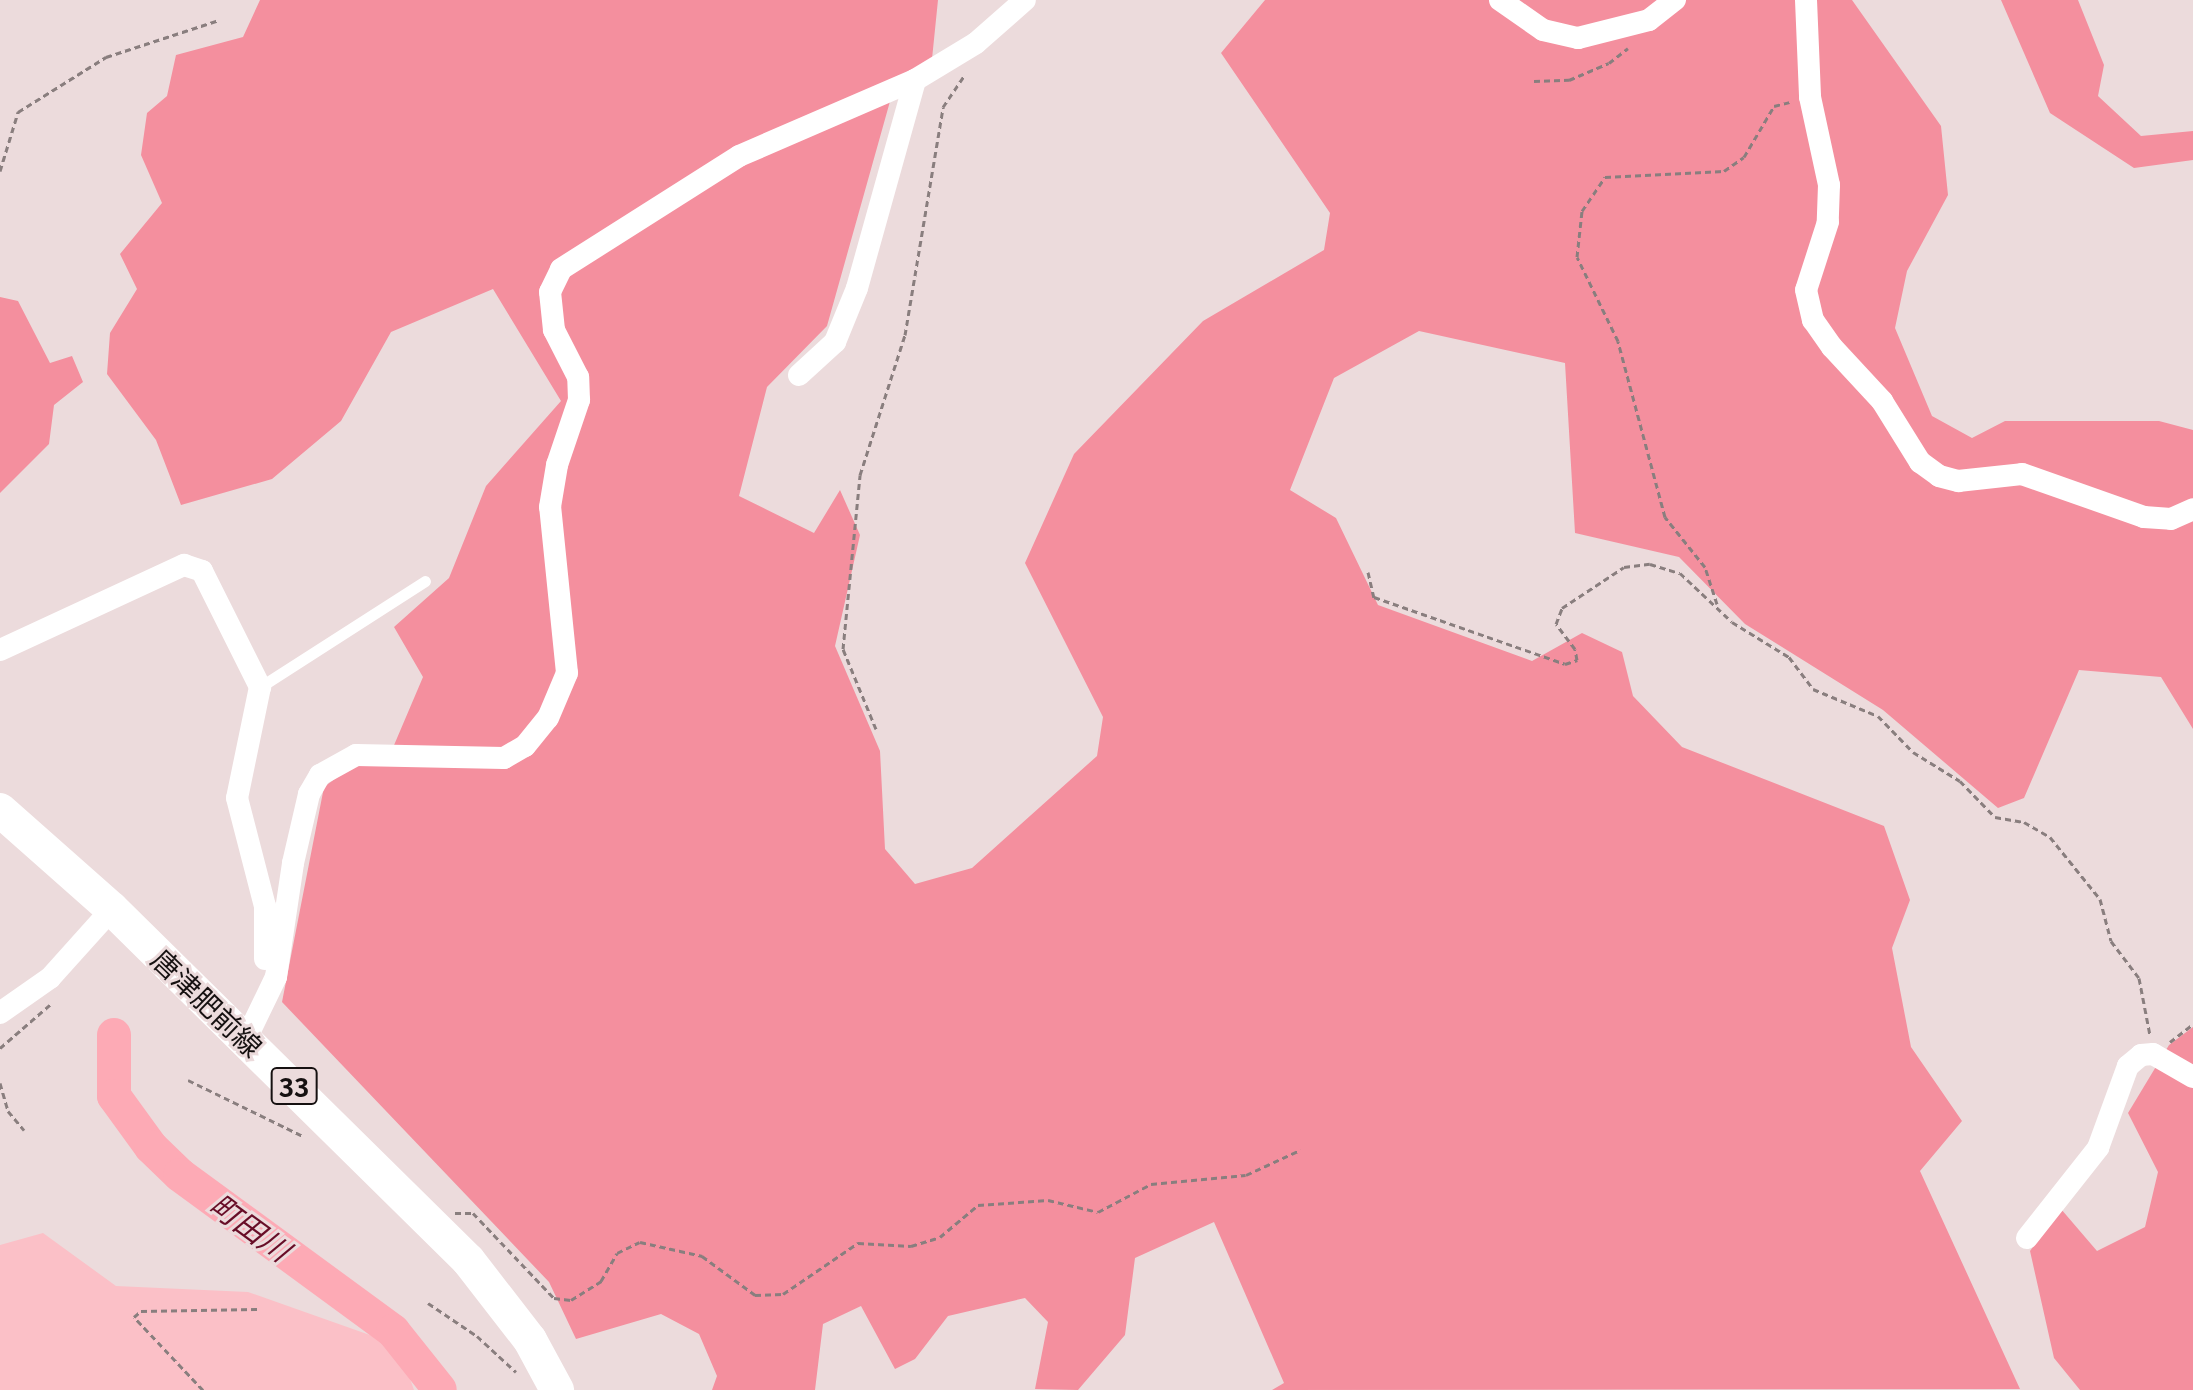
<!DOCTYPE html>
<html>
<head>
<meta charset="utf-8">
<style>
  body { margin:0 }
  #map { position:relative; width:2193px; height:1390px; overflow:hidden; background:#ecdbdc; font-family:Georgia,"Noto Sans JP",serif }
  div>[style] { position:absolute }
  .green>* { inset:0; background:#fbc0c7 }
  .forest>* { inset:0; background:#f48f9e }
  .river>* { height:34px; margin:-17px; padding:0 17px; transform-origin:17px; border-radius:17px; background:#fdaab5 }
  .path>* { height:3px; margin-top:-1.5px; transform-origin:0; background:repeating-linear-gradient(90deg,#897e7e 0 6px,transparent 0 10px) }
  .service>* { height:11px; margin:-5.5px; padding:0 5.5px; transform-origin:5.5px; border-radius:5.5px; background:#fff }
  .minor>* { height:22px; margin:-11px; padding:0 11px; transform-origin:11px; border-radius:11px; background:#fff }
  .primary>* { height:34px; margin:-17px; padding:0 17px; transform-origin:17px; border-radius:17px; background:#fff }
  span { translate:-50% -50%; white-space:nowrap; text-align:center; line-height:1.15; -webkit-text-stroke:6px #ecdbdc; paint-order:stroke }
  .shield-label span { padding:2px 6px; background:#ecdbdc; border:2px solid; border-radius:6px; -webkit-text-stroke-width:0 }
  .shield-label { font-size:26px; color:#161111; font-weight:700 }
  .street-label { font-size:28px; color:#161111 }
  .water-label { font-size:30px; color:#680d27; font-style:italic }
</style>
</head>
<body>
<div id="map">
  <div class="green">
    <i style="clip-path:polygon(43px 1233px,116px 1286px,248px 1292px,398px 1345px,414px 1390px,0 1390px,0 1245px)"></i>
  </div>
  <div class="forest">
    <i style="clip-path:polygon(260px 0,938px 0,932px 59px,896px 80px,827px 326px,767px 387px,739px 496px,814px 533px,840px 490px,860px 535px,835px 646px,880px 751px,885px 849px,915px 884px,972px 868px,1097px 756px,1103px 717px,1025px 563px,1074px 454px,1203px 321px,1324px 250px,1330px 213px,1221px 53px,1265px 0,1852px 0,1941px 126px,1948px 195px,1907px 271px,1895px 328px,1932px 416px,1972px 438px,2005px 421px,2159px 421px,2193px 430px,2193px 729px,2161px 677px,2079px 670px,2024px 798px,1998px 808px,1883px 710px,1745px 624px,1679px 557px,1575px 533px,1565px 363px,1419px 331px,1334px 378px,1290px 490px,1336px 518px,1378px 605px,1532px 661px,1582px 633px,1622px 652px,1633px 696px,1682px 747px,1884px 826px,1910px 900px,1892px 948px,1911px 1047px,1962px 1121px,1920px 1171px,2020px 1389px,1272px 1390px,1284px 1383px,1214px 1222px,1135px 1258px,1125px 1335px,1078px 1390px,1035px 1389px,1048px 1322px,1025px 1298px,948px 1316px,915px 1359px,895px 1369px,861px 1306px,823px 1324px,815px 1390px,712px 1390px,717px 1376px,699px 1334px,661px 1314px,576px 1339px,549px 1282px,282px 1002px,324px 787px,352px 766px,386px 764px,423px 677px,394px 627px,449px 578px,486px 486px,561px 401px,493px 289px,391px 332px,341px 421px,272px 479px,181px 505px,156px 440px,107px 374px,110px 333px,137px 289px,120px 254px,162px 203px,141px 155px,147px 113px,167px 96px,176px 55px,243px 37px)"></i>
    <i style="clip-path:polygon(2001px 0,2078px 0,2104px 65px,2098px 96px,2141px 136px,2193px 131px,2193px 160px,2134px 168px,2050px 113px)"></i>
    <i style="clip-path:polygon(0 297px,18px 301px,50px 363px,72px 356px,83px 382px,54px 405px,49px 444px,0 493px)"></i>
    <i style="clip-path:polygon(2193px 1027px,2193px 1390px,2080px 1390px,2054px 1358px,2030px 1251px,2061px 1209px,2097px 1251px,2145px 1227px,2158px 1172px,2128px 1113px,2169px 1045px)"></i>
  </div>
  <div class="river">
    <i style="left:114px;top:1035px;width:61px;rotate:90deg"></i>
    <i style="left:114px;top:1096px;width:63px;rotate:54deg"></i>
    <i style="left:151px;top:1147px;width:40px;rotate:44deg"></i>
    <i style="left:180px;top:1175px;width:264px;rotate:36.2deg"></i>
    <i style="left:393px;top:1331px;width:75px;rotate:51.5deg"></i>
  </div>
  <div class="path">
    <i style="left:1534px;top:81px;width:35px;rotate:-2deg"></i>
    <i style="left:1569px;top:80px;width:43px;rotate:-23deg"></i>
    <i style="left:1609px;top:63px;width:24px;rotate:-38deg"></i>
    <i style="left:0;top:171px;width:62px;rotate:-73deg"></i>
    <i style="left:18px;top:112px;width:104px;rotate:-32deg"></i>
    <i style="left:106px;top:57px;width:119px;rotate:-18.1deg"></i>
    <i style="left:1368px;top:572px;width:26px;rotate:77deg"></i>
    <i style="left:1374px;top:597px;width:202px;rotate:19.3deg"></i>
    <i style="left:1565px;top:664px;width:13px;rotate:-18deg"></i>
    <i style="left:1577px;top:660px;width:11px;rotate:-100deg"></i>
    <i style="left:1575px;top:649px;width:31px;rotate:-127deg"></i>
    <i style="left:1556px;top:624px;width:17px;rotate:-69deg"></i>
    <i style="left:1562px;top:608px;width:74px;rotate:-33.5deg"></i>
    <i style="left:1624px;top:567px;width:26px;rotate:-7deg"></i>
    <i style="left:1650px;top:564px;width:31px;rotate:17deg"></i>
    <i style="left:1680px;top:573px;width:71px;rotate:43.3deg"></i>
    <i style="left:1732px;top:622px;width:67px;rotate:31.6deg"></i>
    <i style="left:1789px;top:657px;width:40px;rotate:53deg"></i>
    <i style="left:1813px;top:689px;width:70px;rotate:22.6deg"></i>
    <i style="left:1878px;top:716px;width:50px;rotate:45.8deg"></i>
    <i style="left:1913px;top:752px;width:55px;rotate:31.7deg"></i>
    <i style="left:1960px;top:781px;width:50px;rotate:45.8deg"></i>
    <i style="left:1995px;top:817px;width:29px;rotate:10deg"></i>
    <i style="left:2024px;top:822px;width:30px;rotate:30deg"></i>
    <i style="left:2050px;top:837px;width:80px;rotate:51.1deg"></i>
    <i style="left:2100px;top:899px;width:43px;rotate:75.3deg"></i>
    <i style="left:2111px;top:941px;width:46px;rotate:52.9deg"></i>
    <i style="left:2139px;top:978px;width:58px;rotate:79.1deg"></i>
    <i style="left:1717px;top:604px;width:39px;rotate:-108deg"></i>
    <i style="left:1705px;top:567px;width:64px;rotate:-128.7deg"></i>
    <i style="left:1665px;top:517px;width:182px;rotate:-105deg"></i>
    <i style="left:1618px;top:341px;width:93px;rotate:-116deg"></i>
    <i style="left:1577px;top:257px;width:46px;rotate:-83.8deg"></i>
    <i style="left:1582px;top:211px;width:41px;rotate:-55.9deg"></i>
    <i style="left:1605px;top:177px;width:119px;rotate:-2.9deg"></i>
    <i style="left:1724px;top:171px;width:24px;rotate:-35deg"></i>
    <i style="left:1744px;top:157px;width:59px;rotate:-59.5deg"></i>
    <i style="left:1774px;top:106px;width:16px;rotate:-14deg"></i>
    <i style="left:876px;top:729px;width:87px;rotate:-112.4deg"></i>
    <i style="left:843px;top:649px;width:175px;rotate:-84.4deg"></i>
    <i style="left:860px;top:475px;width:147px;rotate:-72.2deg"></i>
    <i style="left:905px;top:335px;width:231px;rotate:-80.5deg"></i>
    <i style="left:943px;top:107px;width:37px;rotate:-56deg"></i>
    <i style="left:2170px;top:1042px;width:29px;rotate:-38deg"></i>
    <i style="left:0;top:1048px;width:69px;rotate:-40.9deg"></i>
    <i style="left:188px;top:1080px;width:128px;rotate:26deg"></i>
    <i style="left:0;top:1083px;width:29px;rotate:74deg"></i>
    <i style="left:8px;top:1111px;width:25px;rotate:50deg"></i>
    <i style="left:455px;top:1213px;width:18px"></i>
    <i style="left:473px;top:1213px;width:117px;rotate:46.4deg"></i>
    <i style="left:554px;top:1298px;width:17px;rotate:7deg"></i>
    <i style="left:571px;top:1300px;width:36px;rotate:-32deg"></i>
    <i style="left:601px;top:1281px;width:32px;rotate:-60deg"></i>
    <i style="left:617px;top:1253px;width:25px;rotate:-26deg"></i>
    <i style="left:640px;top:1242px;width:64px;rotate:12.7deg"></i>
    <i style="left:702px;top:1256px;width:66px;rotate:36.3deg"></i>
    <i style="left:755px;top:1295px;width:28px;rotate:-2deg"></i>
    <i style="left:783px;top:1294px;width:91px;rotate:-34.2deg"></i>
    <i style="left:858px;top:1243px;width:53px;rotate:3.2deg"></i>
    <i style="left:911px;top:1246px;width:30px;rotate:-17deg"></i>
    <i style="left:940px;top:1237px;width:50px;rotate:-40.1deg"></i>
    <i style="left:978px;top:1205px;width:70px;rotate:-4.1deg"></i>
    <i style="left:1048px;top:1200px;width:51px;rotate:13.5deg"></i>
    <i style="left:1098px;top:1212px;width:60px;rotate:-27.8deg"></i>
    <i style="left:1151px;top:1184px;width:95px;rotate:-5.4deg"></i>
    <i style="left:1246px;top:1175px;width:60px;rotate:-24.8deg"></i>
    <i style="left:428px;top:1303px;width:59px;rotate:34deg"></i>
    <i style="left:477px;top:1336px;width:53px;rotate:42.7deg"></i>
    <i style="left:203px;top:1390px;width:100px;rotate:-133.4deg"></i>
    <i style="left:134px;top:1317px;width:9px;rotate:-41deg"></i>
    <i style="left:141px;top:1311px;width:117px;rotate:-1deg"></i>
  </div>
  <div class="service">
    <i style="left:260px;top:687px;width:196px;rotate:-32.7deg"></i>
  </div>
  <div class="minor">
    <i style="left:1500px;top:0;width:52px;rotate:34.9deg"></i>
    <i style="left:1543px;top:30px;width:36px;rotate:13deg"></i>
    <i style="left:1578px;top:38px;width:73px;rotate:-14.2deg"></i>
    <i style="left:1649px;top:20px;width:33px;rotate:-38deg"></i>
    <i style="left:1806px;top:0;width:97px;rotate:87.6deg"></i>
    <i style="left:1810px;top:97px;width:90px;rotate:77.8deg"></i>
    <i style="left:1829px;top:185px;width:37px;rotate:92deg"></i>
    <i style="left:1828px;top:222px;width:71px;rotate:107.9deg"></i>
    <i style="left:1806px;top:290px;width:31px;rotate:77deg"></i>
    <i style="left:1813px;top:320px;width:33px;rotate:55deg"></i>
    <i style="left:1832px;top:347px;width:74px;rotate:47.2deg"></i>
    <i style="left:1882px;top:401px;width:72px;rotate:58.1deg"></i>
    <i style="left:1920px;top:462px;width:24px;rotate:36deg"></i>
    <i style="left:1939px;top:476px;width:20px;rotate:15deg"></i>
    <i style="left:1958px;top:481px;width:64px;rotate:-6.2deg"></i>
    <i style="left:2022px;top:474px;width:129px;rotate:19.4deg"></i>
    <i style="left:2144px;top:517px;width:27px;rotate:4deg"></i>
    <i style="left:2171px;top:519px;width:24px;rotate:-24deg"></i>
    <i style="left:799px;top:375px;width:49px;rotate:-42.5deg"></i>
    <i style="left:835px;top:342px;width:58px;rotate:-67.8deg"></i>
    <i style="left:857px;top:288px;width:216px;rotate:-74.4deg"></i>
    <i style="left:0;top:650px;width:203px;rotate:-24.8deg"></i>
    <i style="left:184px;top:565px;width:19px;rotate:18deg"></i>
    <i style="left:202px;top:571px;width:130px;rotate:63.4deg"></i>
    <i style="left:260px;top:687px;width:113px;rotate:101.7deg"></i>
    <i style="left:237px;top:798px;width:112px;rotate:75.5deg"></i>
    <i style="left:265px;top:906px;width:53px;rotate:90deg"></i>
    <i style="left:0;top:1013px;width:61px;rotate:-35deg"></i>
    <i style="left:50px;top:978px;width:93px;rotate:-48.1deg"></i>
    <i style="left:246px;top:1039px;width:69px;rotate:-64.2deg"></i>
    <i style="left:276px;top:977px;width:115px;rotate:-81.5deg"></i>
    <i style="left:293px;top:863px;width:71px;rotate:-76.9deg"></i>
    <i style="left:309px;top:794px;width:22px;rotate:-60deg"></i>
    <i style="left:320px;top:775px;width:41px;rotate:-29.1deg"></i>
    <i style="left:356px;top:755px;width:148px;rotate:1.2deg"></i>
    <i style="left:504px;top:758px;width:24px;rotate:-30deg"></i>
    <i style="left:525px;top:746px;width:36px;rotate:-51deg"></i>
    <i style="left:548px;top:718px;width:49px;rotate:-67.1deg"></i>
    <i style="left:567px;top:673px;width:167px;rotate:-95.8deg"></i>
    <i style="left:550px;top:507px;width:43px;rotate:-80.5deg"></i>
    <i style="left:557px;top:465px;width:69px;rotate:-71.3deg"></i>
    <i style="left:579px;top:400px;width:23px;rotate:-92deg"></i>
    <i style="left:578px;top:377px;width:53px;rotate:-117.1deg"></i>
    <i style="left:554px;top:330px;width:38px;rotate:-96deg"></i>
    <i style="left:550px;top:292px;width:25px;rotate:-64deg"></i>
    <i style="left:561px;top:269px;width:211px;rotate:-32.4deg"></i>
    <i style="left:739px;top:156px;width:192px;rotate:-23.4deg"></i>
    <i style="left:915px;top:80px;width:71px;rotate:-31.2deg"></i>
    <i style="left:976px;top:43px;width:65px;rotate:-41.3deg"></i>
    <i style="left:2027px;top:1238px;width:115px;rotate:-51.7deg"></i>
    <i style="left:2098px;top:1148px;width:87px;rotate:-69.9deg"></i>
    <i style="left:2128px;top:1066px;width:17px;rotate:-40deg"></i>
    <i style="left:2141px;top:1055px;width:12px;rotate:-5deg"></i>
    <i style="left:2153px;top:1054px;width:46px;rotate:29.9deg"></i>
  </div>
  <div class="primary">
    <i style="left:0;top:810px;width:149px;rotate:41.5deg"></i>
    <i style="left:112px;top:909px;width:500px;rotate:44.6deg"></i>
    <i style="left:468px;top:1260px;width:101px;rotate:52.2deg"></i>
    <i style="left:530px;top:1340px;width:57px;rotate:61.6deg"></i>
  </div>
  <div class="shield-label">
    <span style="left:294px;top:1086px">33</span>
  </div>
  <div class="street-label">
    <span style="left:208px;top:1002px;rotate:44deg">唐津肥前線</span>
  </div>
  <div class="water-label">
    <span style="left:251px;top:1226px;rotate:36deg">町田川</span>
  </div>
</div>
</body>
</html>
